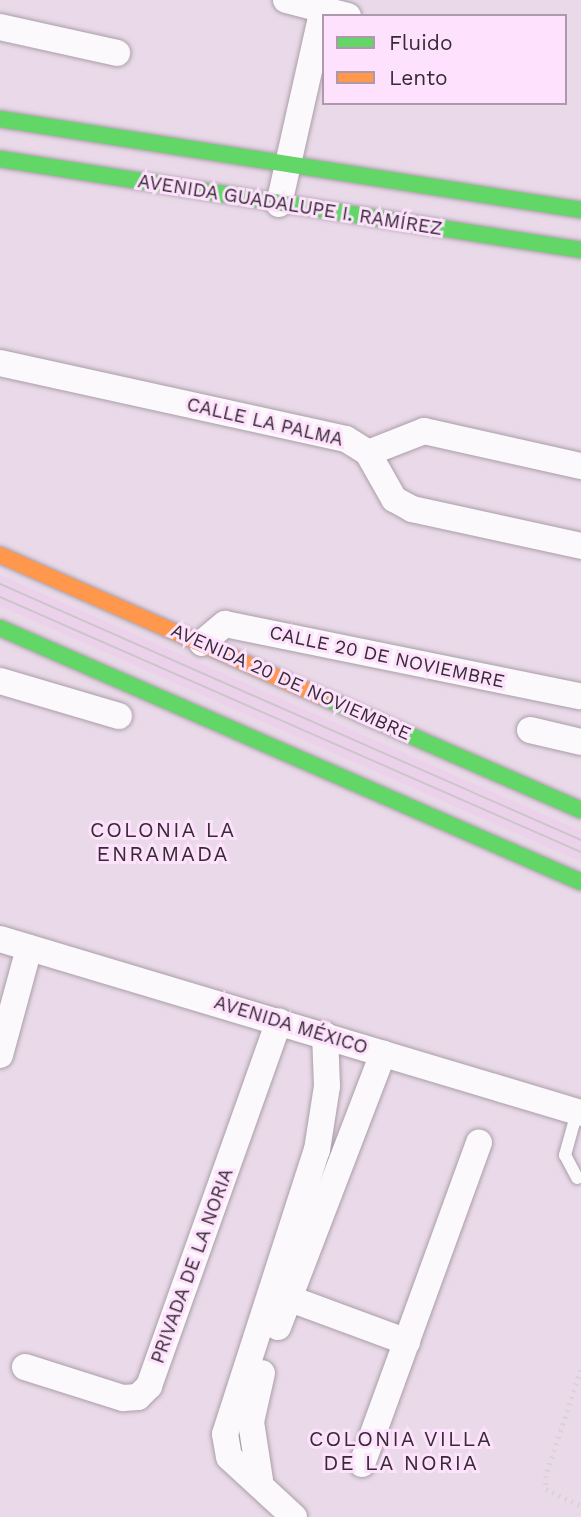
<!DOCTYPE html>
<html>
<head>
<meta charset="utf-8">
<style>
  body { margin:0 }
  #map { position:relative; width:581px; height:1517px; overflow:hidden; background:#eadae9; font-family:"Work Sans",sans-serif }
  div>[style] { position:absolute }
  .built>* { inset:0; background:#ebd1ea }
  .path>* { height:4.5px; margin-top:-2.25px; transform-origin:0; background:repeating-linear-gradient(90deg,#d7d3d7 0 2px,transparent 0 7px) }
  .roads { filter:drop-shadow(0 0 2px #aa9ea9) drop-shadow(0 0 2px #aa9ea9) }
  .lane>* { height:12px; margin:-6px; padding:0 6px; transform-origin:6px; border-radius:6px; background:#fcf9fc }
  .street>* { height:26px; margin:-13px; padding:0 13px; transform-origin:13px; border-radius:13px; background:#fcf9fc }
  .fast>* { height:16px; margin:-8px; padding:0 8px; transform-origin:8px; border-radius:8px; background:#63d668 }
  .slow>* { height:16px; margin:-8px; padding:0 8px; transform-origin:8px; border-radius:8px; background:#ff974d }
  .tram>* { height:2px; margin:-1px; padding:0 1px; transform-origin:1px; border-radius:1px; background:#cbc6ca }
  span { translate:-50% -50%; white-space:nowrap; text-align:center; line-height:1.15; -webkit-text-stroke:6px #fee1fc; paint-order:stroke }
  .street-label { font-size:19px; color:#362b35 }
  .neighbourhood-label { font-size:21px; color:#362b35; letter-spacing:2px }
  .legend { position:absolute; left:322px; top:14px; width:245px; height:91px; box-sizing:border-box; background:#fee1fc; border:2px solid #ae98ac; margin:0; padding:9px 12px; list-style:none; font-size:21px; color:#362b35 }
  .legend li { display:flex; align-items:center; gap:14px; height:35px }
  .legend b { width:35px; border:2px solid #ae98ac }
</style>
</head>
<body>
<div id="map">
  <div class="built">
    <i style="clip-path:polygon(0 575px,581px 831px,581px 862px,0 606px)"></i>
  </div>
  <div class="path">
    <i style="left:581px;top:1370px;width:112px;rotate:108.3deg"></i>
    <i style="left:546px;top:1476px;width:13px;rotate:90deg"></i>
    <i style="left:546px;top:1489px;width:39px;rotate:26deg"></i>
  </div>
  <div class="roads">
    <div class="lane">
      <i style="left:577px;top:1112px;width:45px;rotate:105.6deg"></i>
      <i style="left:565px;top:1155px;width:26px;rotate:62deg"></i>
    </div>
    <div class="street">
      <i style="left:286px;top:0;width:64px;rotate:14.5deg"></i>
      <i style="left:0;top:27px;width:120px;rotate:12.5deg"></i>
      <i style="left:279px;top:204px;width:209px;rotate:-77.3deg"></i>
      <i style="left:0;top:363px;width:354px;rotate:12.4deg"></i>
      <i style="left:346px;top:439px;width:26px;rotate:32deg"></i>
      <i style="left:368px;top:453px;width:53px;rotate:60.5deg"></i>
      <i style="left:394px;top:499px;width:21px;rotate:29deg"></i>
      <i style="left:412px;top:509px;width:173px;rotate:12.3deg"></i>
      <i style="left:368px;top:453px;width:60px;rotate:-21.4deg"></i>
      <i style="left:424px;top:431px;width:161px;rotate:12.6deg"></i>
      <i style="left:202px;top:643px;width:30px;rotate:-40deg"></i>
      <i style="left:225px;top:624px;width:362px;rotate:11.5deg"></i>
      <i style="left:0;top:681px;width:124px;rotate:16.4deg"></i>
      <i style="left:530px;top:730px;width:52px;rotate:13.2deg"></i>
      <i style="left:0;top:939px;width:606px;rotate:16.67deg"></i>
      <i style="left:0;top:1055px;width:111px;rotate:-74.8deg"></i>
      <i style="left:288px;top:1298px;width:127px;rotate:20.3deg"></i>
      <i style="left:278px;top:1327px;width:293px;rotate:-69deg"></i>
      <i style="left:25px;top:1367px;width:103px;rotate:17.6deg"></i>
      <i style="left:123px;top:1398px;width:15px;rotate:-4deg"></i>
      <i style="left:138px;top:1397px;width:16px;rotate:-45deg"></i>
      <i style="left:149px;top:1386px;width:387px;rotate:-70.4deg"></i>
      <i style="left:362px;top:1464px;width:342px;rotate:-70deg"></i>
      <i style="left:260px;top:1480px;width:59px;rotate:-98.8deg"></i>
      <i style="left:251px;top:1422px;width:50px;rotate:-77.3deg"></i>
      <i style="left:294px;top:1517px;width:88px;rotate:-137.3deg"></i>
      <i style="left:229px;top:1457px;width:23px;rotate:-100deg"></i>
      <i style="left:225px;top:1434px;width:299px;rotate:-72.1deg"></i>
      <i style="left:317px;top:1150px;width:65px;rotate:-81.1deg"></i>
      <i style="left:327px;top:1086px;width:51px;rotate:-92.2deg"></i>
    </div>
    <div class="fast">
      <i style="left:0;top:119px;width:588px;rotate:8.9deg"></i>
      <i style="left:0;top:159px;width:588px;rotate:8.9deg"></i>
      <i style="left:0;top:628px;width:634px;rotate:23.61deg"></i>
      <i style="left:320px;top:696px;width:285px;rotate:23.6deg"></i>
    </div>
    <div class="slow">
      <i style="left:0;top:555px;width:350px;rotate:23.8deg"></i>
    </div>
  </div>
  <div class="tram">
    <i style="left:0;top:584px;width:635px;rotate:23.78deg"></i>
    <i style="left:0;top:597px;width:634px;rotate:23.7deg"></i>
  </div>
  <div class="street-label">
    <span style="left:290px;top:205px;rotate:9deg">AVENIDA GUADALUPE I. RAMÍREZ</span>
    <span style="left:265px;top:422px;rotate:13deg">CALLE LA PALMA</span>
    <span style="left:387px;top:657px;rotate:12deg">CALLE 20 DE NOVIEMBRE</span>
    <span style="left:291px;top:682px;rotate:24deg">AVENIDA 20 DE NOVIEMBRE</span>
    <span style="left:291px;top:1025px;rotate:17deg">AVENIDA MÉXICO</span>
    <span style="left:192px;top:1266px;rotate:-70deg">PRIVADA DE LA NORIA</span>
  </div>
  <div class="neighbourhood-label">
    <span style="left:163px;top:842px">COLONIA LA<br>ENRAMADA</span>
    <span style="left:401px;top:1451px">COLONIA VILLA<br>DE LA NORIA</span>
  </div>
  <ul class="legend">
  <li><b style="height:9px;background:#63d668"></b>Fluido</li>
  <li><b style="height:9px;background:#ff974d"></b>Lento</li>
  </ul>
</div>
</body>
</html>
